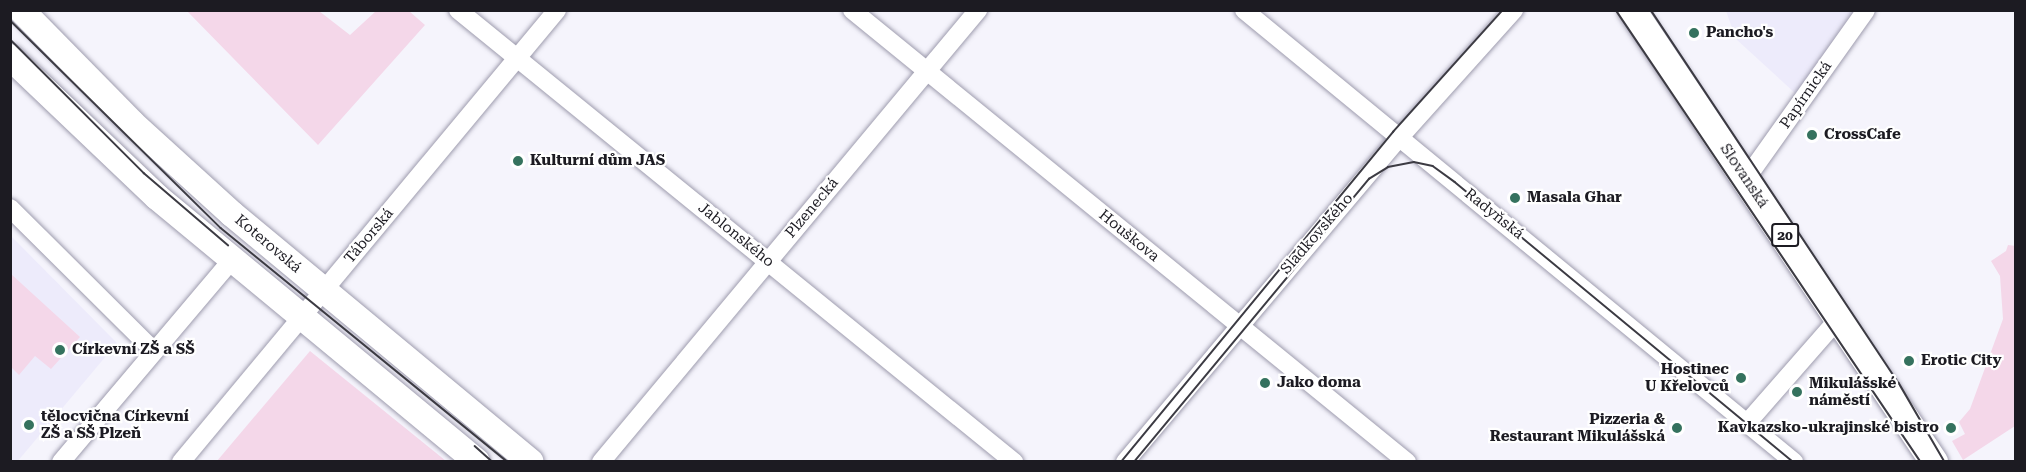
<!DOCTYPE html>
<html>
<head>
<meta charset="utf-8">
<style>
  body { margin:0 }
  #map { position:relative; width:2026px; height:472px; overflow:hidden; background:#f5f4fc; font-family:"Roboto Serif",serif }
  div>[style] { position:absolute }
  .built>* { inset:0; background:#edebfb }
  .green>* { inset:0; background:#f4d7e9 }
  .roads { filter:drop-shadow(0 0 2px #9e9cae) drop-shadow(0 0 2px #9e9cae) }
  .street>* { height:18px; margin:-9px; padding:0 9px; transform-origin:9px; border-radius:9px; background:#fff }
  .secondary>* { height:26px; margin:-13px; padding:0 13px; transform-origin:13px; border-radius:13px; background:#fff }
  .primary>* { height:28px; margin:-14px; padding:0 14px; transform-origin:14px; border-radius:14px; background:#fff }
  .tram>* { height:1.5px; margin:-0.75px; padding:0 0.75px; transform-origin:0.75px; border-radius:0.75px; background:#3c3b43 }
  .dots>* { width:16px; height:16px; translate:-50% -50%; box-sizing:border-box; border:3px solid #fff; border-radius:50% }
  span { translate:-50% -50%; white-space:nowrap; text-align:center; line-height:1.15; -webkit-text-stroke:4.5px #fff; paint-order:stroke }
  .shield-label span { padding:2px 4px; background:#fff; border:2px solid; border-radius:4px; -webkit-text-stroke-width:0 }
  .shield-label { font-size:14px; color:#1c1b22; font-weight:700 }
  .poi-label { font-size:15px; color:#1c1b22; font-weight:700 }
  .left { translate:0 -50%; text-align:left }
  .right { translate:-100% -50%; text-align:right }
  .street-label { font-size:15px; color:#1c1b22 }
  .frame { position:absolute; inset:0; border:12px solid #1c1b22; pointer-events:none }
</style>
</head>
<body>
<div id="map">
  <div class="built">
    <i style="clip-path:polygon(1726px 11px,1876px 11px,1808px 105px,1736px 39px)"></i>
    <i style="clip-path:polygon(10px 235px,117px 343px,17px 462px,10px 461px)"></i>
  </div>
  <div class="green">
    <i style="clip-path:polygon(187px 11px,319px 11px,350px 35px,376px 11px,409px 11px,425px 25px,318px 145px)"></i>
    <i style="clip-path:polygon(2008px 245px,2016px 246px,2015px 426px,1963px 460px,1952px 441px,1965px 434px,1959px 422px,1970px 409px,2003px 319px,2000px 276px,1991px 261px,2006px 251px)"></i>
    <i style="clip-path:polygon(11px 274px,80px 337px,51px 369px,35px 356px,19px 375px,11px 367px)"></i>
    <i style="clip-path:polygon(310px 351px,446px 461px,217px 461px)"></i>
  </div>
  <div class="roads">
    <div class="street">
      <i style="left:458px;top:10px;width:717px;rotate:39.11deg"></i>
      <i style="left:852px;top:10px;width:716px;rotate:39.16deg"></i>
      <i style="left:1244px;top:10px;width:712px;rotate:39.41deg"></i>
      <i style="left:1746px;top:179px;width:207px;rotate:-54.6deg"></i>
      <i style="left:10px;top:208px;width:203px;rotate:44.8deg"></i>
      <i style="left:1748px;top:422px;width:140px;rotate:-48.8deg"></i>
      <i style="left:61px;top:462px;width:265px;rotate:-49.8deg"></i>
      <i style="left:181px;top:462px;width:588px;rotate:-50.24deg"></i>
      <i style="left:601px;top:462px;width:589px;rotate:-50.17deg"></i>
      <i style="left:1125px;top:462px;width:426px;rotate:-49.8deg"></i>
      <i style="left:1400px;top:137px;width:171px;rotate:-48.1deg"></i>
    </div>
    <div class="secondary">
      <i style="left:21px;top:10px;width:158px;rotate:45.5deg"></i>
      <i style="left:132px;top:123px;width:135px;rotate:42.3deg"></i>
      <i style="left:232px;top:214px;width:388px;rotate:39.7deg"></i>
      <i style="left:10px;top:57px;width:203px;rotate:43.6deg"></i>
      <i style="left:157px;top:197px;width:415px;rotate:39.6deg"></i>
    </div>
    <div class="primary">
      <i style="left:1632px;top:10px;width:544px;rotate:56.25deg"></i>
    </div>
  </div>
  <div class="tram">
    <i style="left:1616px;top:10px;width:545px;rotate:55.99deg"></i>
    <i style="left:1651px;top:10px;width:448px;rotate:56.4deg"></i>
    <i style="left:1899px;top:383px;width:91px;rotate:59.8deg"></i>
    <i style="left:10px;top:20px;width:296px;rotate:44.6deg"></i>
    <i style="left:221px;top:228px;width:370px;rotate:39.2deg"></i>
    <i style="left:10px;top:39px;width:190px;rotate:45deg"></i>
    <i style="left:144px;top:173px;width:111px;rotate:40.6deg"></i>
    <i style="left:475px;top:446px;width:24px;rotate:42deg"></i>
    <i style="left:1121px;top:462px;width:428px;rotate:-50.5deg"></i>
    <i style="left:1393px;top:132px;width:164px;rotate:-48deg"></i>
    <i style="left:1134px;top:462px;width:368px;rotate:-50.3deg"></i>
    <i style="left:1369px;top:179px;width:22px;rotate:-32deg"></i>
    <i style="left:1388px;top:167px;width:26px;rotate:-11deg"></i>
    <i style="left:1414px;top:162px;width:19px;rotate:12deg"></i>
    <i style="left:1433px;top:166px;width:27px;rotate:36deg"></i>
    <i style="left:1455px;top:182px;width:440px;rotate:39.6deg"></i>
  </div>
  <div class="dots">
    <i style="left:1694px;top:33px;background:#35725e"></i>
    <i style="left:1812px;top:135px;background:#35725e"></i>
    <i style="left:518px;top:161px;background:#35725e"></i>
    <i style="left:1515px;top:198px;background:#35725e"></i>
    <i style="left:60px;top:350px;background:#35725e"></i>
    <i style="left:1909px;top:361px;background:#35725e"></i>
    <i style="left:1741px;top:378px;background:#35725e"></i>
    <i style="left:1265px;top:383px;background:#35725e"></i>
    <i style="left:1797px;top:392px;background:#35725e"></i>
    <i style="left:29px;top:425px;background:#35725e"></i>
    <i style="left:1677px;top:428px;background:#35725e"></i>
    <i style="left:1951px;top:428px;background:#35725e"></i>
  </div>
  <div class="shield-label">
    <span style="left:1785px;top:235px">20</span>
  </div>
  <div class="poi-label">
    <span class="left" style="left:1706px;top:33px">Pancho's</span>
    <span class="left" style="left:1824px;top:135px">CrossCafe</span>
    <span class="left" style="left:530px;top:161px">Kulturní dům JAS</span>
    <span class="left" style="left:1527px;top:198px">Masala Ghar</span>
    <span class="left" style="left:72px;top:350px">Církevní ZŠ a SŠ</span>
    <span class="left" style="left:1921px;top:361px">Erotic City</span>
    <span class="right" style="left:1729px;top:378px">Hostinec<br>U Křelovců</span>
    <span class="left" style="left:1277px;top:383px">Jako doma</span>
    <span class="left" style="left:1809px;top:392px">Mikulášské<br>náměstí</span>
    <span class="left" style="left:41px;top:425px">tělocvična Církevní<br>ZŠ a SŠ Plzeň</span>
    <span class="right" style="left:1665px;top:428px">Pizzeria &amp;<br>Restaurant Mikulášská</span>
    <span class="right" style="left:1939px;top:428px">Kavkazsko-ukrajinské bistro</span>
  </div>
  <div class="street-label">
    <span style="left:1806px;top:95px;rotate:-55deg">Papírnická</span>
    <span style="left:1744px;top:176px;rotate:56deg">Slovanská</span>
    <span style="left:812px;top:208px;rotate:-50deg">Plzenecká</span>
    <span style="left:1494px;top:214px;rotate:39deg">Radyňská</span>
    <span style="left:1317px;top:234px;rotate:-49deg">Sladkovského</span>
    <span style="left:736px;top:235px;rotate:39deg">Jablonského</span>
    <span style="left:369px;top:236px;rotate:-50deg">Táborská</span>
    <span style="left:1129px;top:236px;rotate:39deg">Houškova</span>
    <span style="left:268px;top:244px;rotate:40deg">Koterovská</span>
  </div>
  <div class="frame"></div>
</div>
</body>
</html>
